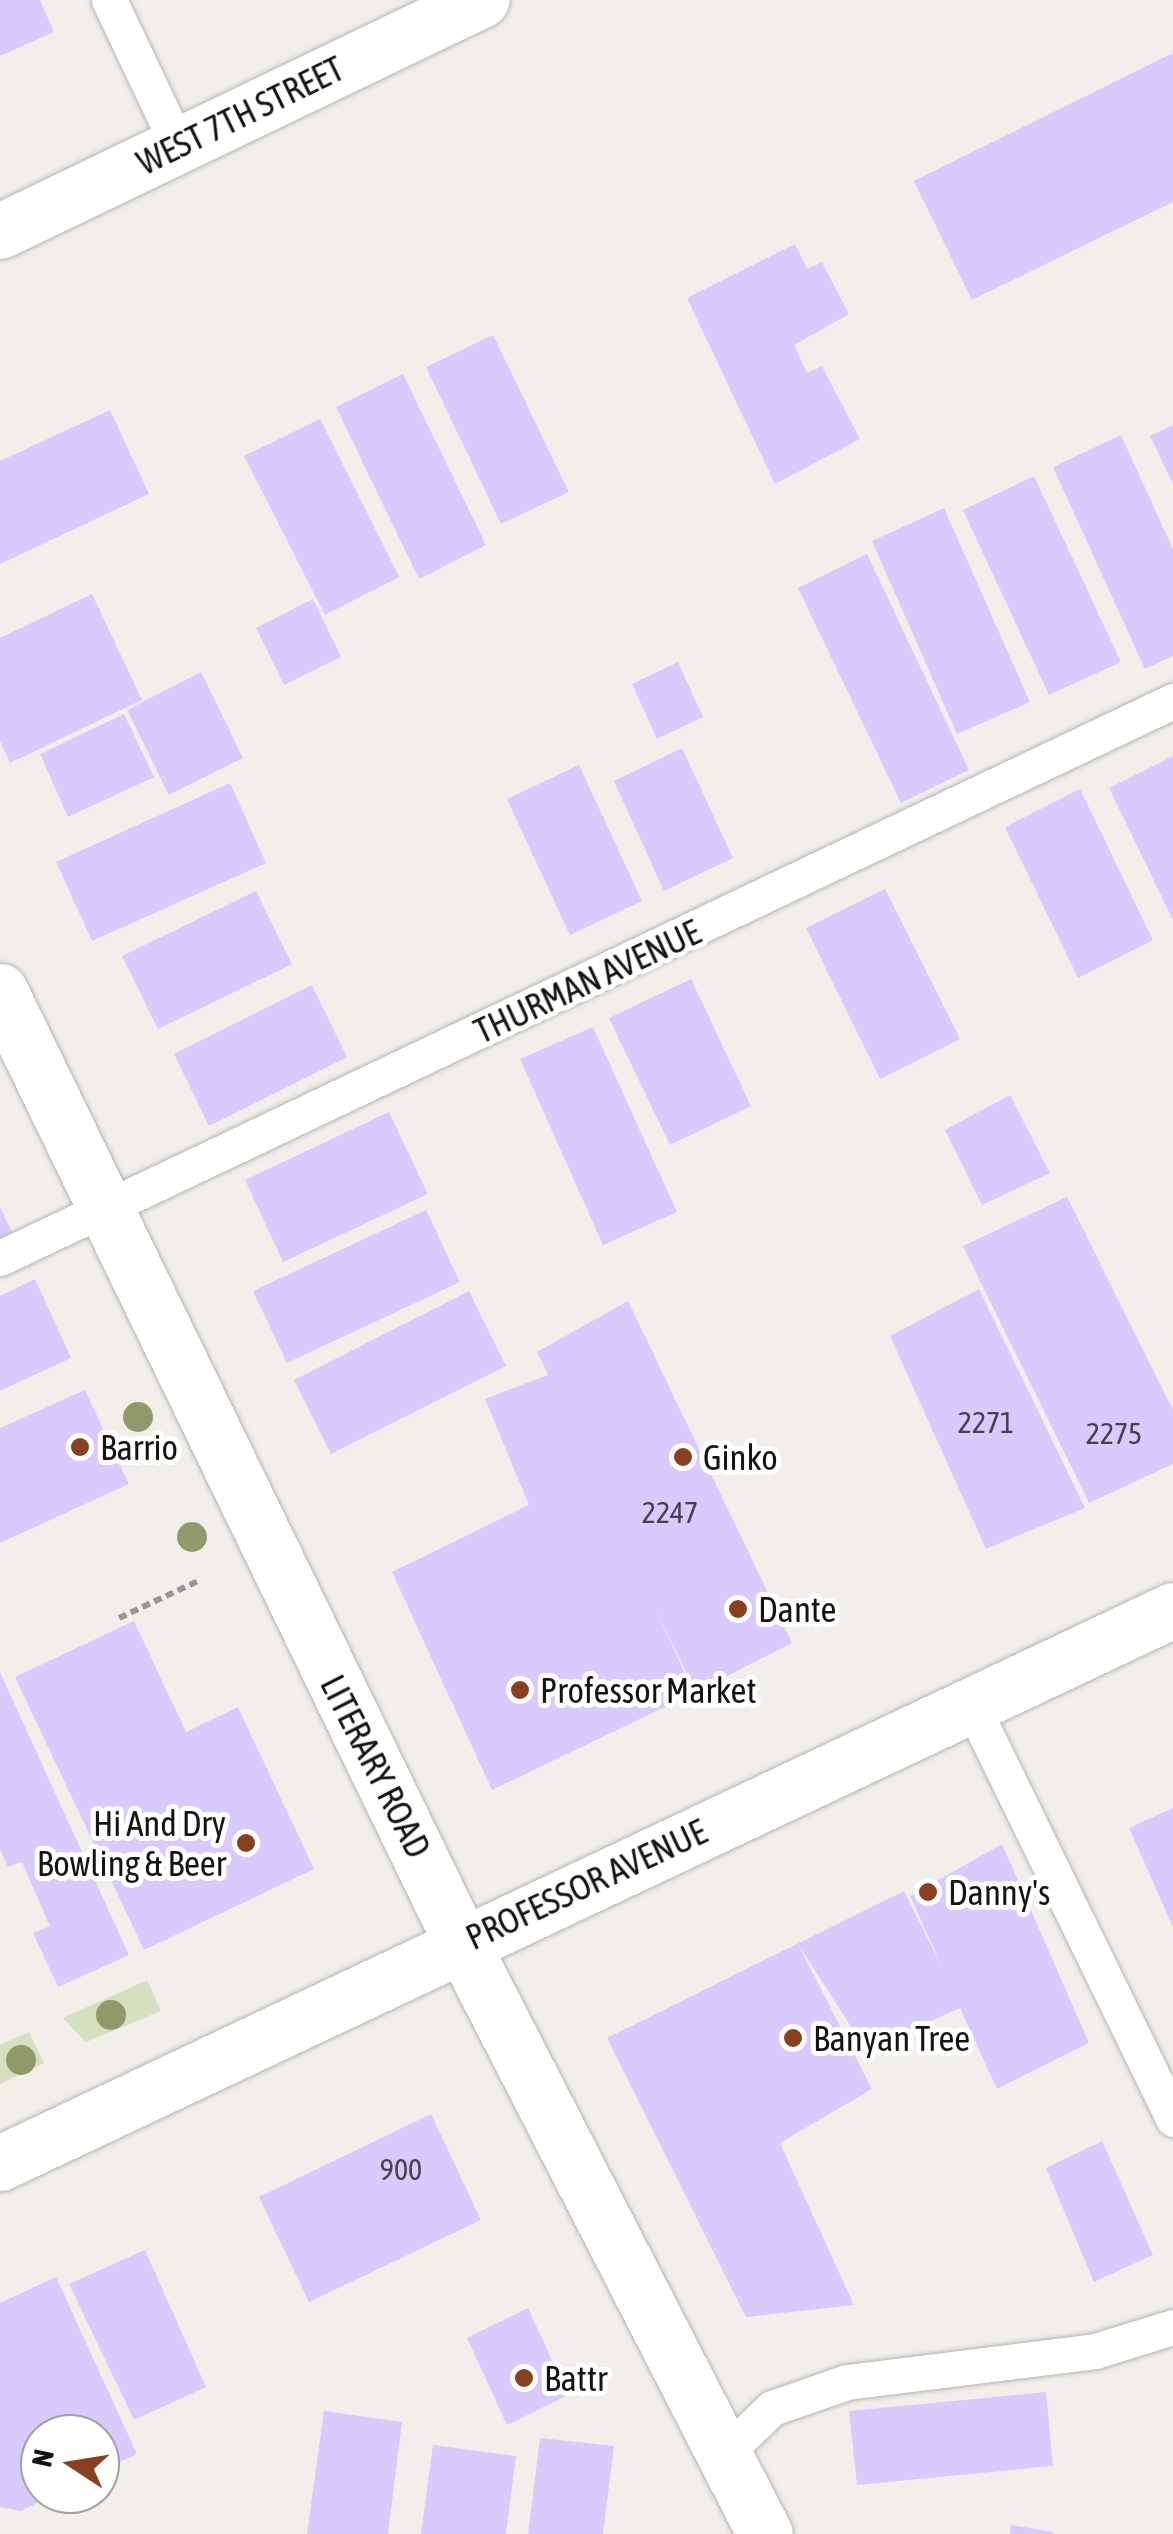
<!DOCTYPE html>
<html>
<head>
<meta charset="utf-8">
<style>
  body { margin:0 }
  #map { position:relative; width:1173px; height:2534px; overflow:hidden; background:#f2efeb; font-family:"Asap Condensed",sans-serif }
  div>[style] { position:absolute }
  .green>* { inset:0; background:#d5e0be }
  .building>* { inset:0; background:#d8cafc }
  .path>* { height:6px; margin-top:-3px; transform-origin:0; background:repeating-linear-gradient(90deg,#989693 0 8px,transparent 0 13px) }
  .roads { filter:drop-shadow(0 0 2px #b7b5b1) drop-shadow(0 0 2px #b7b5b1) }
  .lane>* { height:35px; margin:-17.5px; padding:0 17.5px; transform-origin:17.5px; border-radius:17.5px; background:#fff }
  .street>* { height:55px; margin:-27.5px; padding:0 27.5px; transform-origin:27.5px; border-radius:27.5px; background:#fff }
  .secondary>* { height:55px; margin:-27.5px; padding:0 27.5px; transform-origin:27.5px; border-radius:27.5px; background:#fff }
  .trees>* { width:30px; height:30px; margin:-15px; border-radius:50%; background:#91986a }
  .dots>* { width:28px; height:28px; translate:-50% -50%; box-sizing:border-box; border:5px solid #fff; border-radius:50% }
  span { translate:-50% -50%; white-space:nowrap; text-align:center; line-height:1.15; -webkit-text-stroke:10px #fff; paint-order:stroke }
  .number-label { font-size:30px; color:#45414c }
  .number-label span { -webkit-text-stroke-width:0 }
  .street-label { font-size:35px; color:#141312 }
  .poi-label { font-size:35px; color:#141312 }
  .left { translate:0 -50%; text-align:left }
  .right { translate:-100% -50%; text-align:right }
  .north { position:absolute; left:20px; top:2414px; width:100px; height:100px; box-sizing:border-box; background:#fff; border:2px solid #a1a1a0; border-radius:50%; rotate:282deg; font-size:28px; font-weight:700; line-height:40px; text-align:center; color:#141312 }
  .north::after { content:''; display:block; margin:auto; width:35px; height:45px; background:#884120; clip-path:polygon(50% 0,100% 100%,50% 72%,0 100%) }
</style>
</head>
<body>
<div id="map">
  <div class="green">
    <i style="clip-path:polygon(147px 1980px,161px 2011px,86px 2042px,63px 2018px)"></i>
    <i style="clip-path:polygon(29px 2032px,44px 2063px,0 2084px,0 2045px)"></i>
  </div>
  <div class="building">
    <i style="clip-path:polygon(0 0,40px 0,54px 32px,0 56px)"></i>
    <i style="clip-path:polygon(1173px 53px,1173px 202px,972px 300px,914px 181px)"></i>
    <i style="clip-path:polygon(795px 244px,807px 269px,822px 262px,849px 314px,794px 345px,807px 373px,822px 366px,860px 439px,775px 484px,687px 298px)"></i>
    <i style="clip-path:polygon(493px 335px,569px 492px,501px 524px,426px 367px)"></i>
    <i style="clip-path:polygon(403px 374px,486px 545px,419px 579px,336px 407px)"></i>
    <i style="clip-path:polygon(110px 410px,149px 494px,0 564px,0 461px)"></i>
    <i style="clip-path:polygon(320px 419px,399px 577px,325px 615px,244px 456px)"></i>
    <i style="clip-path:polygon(1173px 425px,1173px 484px,1150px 436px)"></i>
    <i style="clip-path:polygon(1121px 435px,1173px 549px,1173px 656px,1145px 669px,1053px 467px)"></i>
    <i style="clip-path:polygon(1034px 476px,1121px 662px,1049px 695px,963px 510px)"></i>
    <i style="clip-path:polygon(944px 508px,1030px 702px,957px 734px,872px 541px)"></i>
    <i style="clip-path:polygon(867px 554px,969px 770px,901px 803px,798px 588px)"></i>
    <i style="clip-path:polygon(92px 594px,142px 700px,10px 763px,0 741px,0 638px)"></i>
    <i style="clip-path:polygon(313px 599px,341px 657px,284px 685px,256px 628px)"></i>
    <i style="clip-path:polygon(678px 662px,703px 717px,657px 739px,632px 684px)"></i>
    <i style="clip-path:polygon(201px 672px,243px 758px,169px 795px,127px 710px)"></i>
    <i style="clip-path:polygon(124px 714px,154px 777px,68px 817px,40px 754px)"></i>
    <i style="clip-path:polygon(682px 748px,733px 858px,664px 891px,614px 781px)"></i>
    <i style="clip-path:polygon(1173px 756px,1173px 920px,1109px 788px)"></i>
    <i style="clip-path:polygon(579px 765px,642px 901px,570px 935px,507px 799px)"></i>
    <i style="clip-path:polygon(230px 783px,266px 863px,92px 941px,56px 862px)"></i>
    <i style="clip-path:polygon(1080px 789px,1153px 940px,1078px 978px,1005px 827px)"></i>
    <i style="clip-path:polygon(885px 889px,960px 1039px,880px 1079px,806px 928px)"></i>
    <i style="clip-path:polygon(256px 891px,292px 964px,158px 1029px,122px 956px)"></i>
    <i style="clip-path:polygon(691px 979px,751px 1106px,670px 1145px,609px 1018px)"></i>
    <i style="clip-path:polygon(312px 985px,347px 1057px,209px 1126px,174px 1054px)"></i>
    <i style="clip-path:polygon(593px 1027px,677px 1212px,603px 1245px,520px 1059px)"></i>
    <i style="clip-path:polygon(1010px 1095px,1050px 1173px,982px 1205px,945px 1130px)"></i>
    <i style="clip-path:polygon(389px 1112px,428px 1194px,283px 1262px,245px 1180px)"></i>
    <i style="clip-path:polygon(1067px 1197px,1173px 1410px,1173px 1464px,1089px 1503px,963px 1246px)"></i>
    <i style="clip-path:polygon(0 1207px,12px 1232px,0 1238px)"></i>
    <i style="clip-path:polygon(426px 1210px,460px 1282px,287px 1363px,253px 1291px)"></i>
    <i style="clip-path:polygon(35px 1279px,71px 1358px,0 1391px,0 1296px)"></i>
    <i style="clip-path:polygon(979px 1289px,1085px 1508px,986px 1549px,890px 1336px)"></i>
    <i style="clip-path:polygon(469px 1291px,506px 1366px,331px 1454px,294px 1380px)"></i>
    <i style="clip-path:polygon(628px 1301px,792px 1643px,696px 1692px,654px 1606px,694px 1693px,492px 1790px,392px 1572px,529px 1505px,485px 1399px,548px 1375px,537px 1352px)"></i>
    <i style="clip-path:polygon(85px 1390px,129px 1484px,0 1543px,0 1428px)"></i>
    <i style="clip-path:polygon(134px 1621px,186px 1732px,238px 1707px,314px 1869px,144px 1950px,15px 1677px)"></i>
    <i style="clip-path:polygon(0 1672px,129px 1955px,58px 1987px,33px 1933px,50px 1926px,22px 1862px,8px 1867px,0 1849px)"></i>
    <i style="clip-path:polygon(1173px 1808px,1173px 1927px,1129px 1828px)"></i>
    <i style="clip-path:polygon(1002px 1844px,1089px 2043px,997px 2089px,960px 2008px,866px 2050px,798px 1944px,872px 2089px,780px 2143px,854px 2305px,746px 2317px,607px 2038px,904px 1891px,943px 1969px,910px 1896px)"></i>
    <i style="clip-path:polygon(431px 2114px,481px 2220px,309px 2302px,259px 2197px)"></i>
    <i style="clip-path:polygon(1102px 2141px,1153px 2255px,1094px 2282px,1046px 2168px)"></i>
    <i style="clip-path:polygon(145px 2250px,206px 2387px,134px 2420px,69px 2284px)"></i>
    <i style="clip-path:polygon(56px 2277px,137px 2454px,100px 2472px,100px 2434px,40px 2434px,40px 2494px,55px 2494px,21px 2511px,0 2507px,0 2303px)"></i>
    <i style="clip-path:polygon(528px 2308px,568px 2395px,507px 2425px,467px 2338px)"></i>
    <i style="clip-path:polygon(1046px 2392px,1053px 2466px,857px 2485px,849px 2411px)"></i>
    <i style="clip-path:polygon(324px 2411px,402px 2422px,388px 2534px,307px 2534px)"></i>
    <i style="clip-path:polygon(540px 2438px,614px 2446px,603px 2534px,528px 2534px)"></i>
    <i style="clip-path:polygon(433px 2445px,516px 2456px,506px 2534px,421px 2534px)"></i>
    <i style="clip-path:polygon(1011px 2525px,1053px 2532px,1053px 2534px,1010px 2534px)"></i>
  </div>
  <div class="path">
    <i style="left:119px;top:1618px;width:87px;rotate:-25.1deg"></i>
  </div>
  <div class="roads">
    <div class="lane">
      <i style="left:109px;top:0;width:161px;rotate:64.6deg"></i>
      <i style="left:0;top:1258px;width:1299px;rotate:-25.4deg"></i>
      <i style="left:971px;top:1704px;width:462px;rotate:64deg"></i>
      <i style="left:724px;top:2454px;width:66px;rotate:-43.8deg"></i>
      <i style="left:772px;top:2408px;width:79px;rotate:-19.1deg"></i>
      <i style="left:847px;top:2382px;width:250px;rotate:-7.1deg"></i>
      <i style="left:1095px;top:2351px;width:82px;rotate:-17.1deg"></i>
    </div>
    <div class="street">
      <i style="left:0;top:231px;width:534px;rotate:-25.65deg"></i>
      <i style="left:0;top:991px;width:1057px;rotate:64.14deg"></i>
      <i style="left:461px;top:1942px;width:665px;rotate:62.82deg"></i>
    </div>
    <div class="secondary">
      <i style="left:0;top:2163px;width:1297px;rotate:-25.24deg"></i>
    </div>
  </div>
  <div class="trees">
    <i style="left:138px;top:1417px"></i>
    <i style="left:192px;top:1537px"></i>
    <i style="left:111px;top:2015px"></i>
    <i style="left:21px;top:2060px"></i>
  </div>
  <div class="dots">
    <i style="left:80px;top:1447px;background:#884120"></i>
    <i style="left:683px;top:1457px;background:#884120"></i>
    <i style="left:738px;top:1609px;background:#884120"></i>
    <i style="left:520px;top:1690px;background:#884120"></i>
    <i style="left:246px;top:1843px;background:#884120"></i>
    <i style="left:928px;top:1892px;background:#884120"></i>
    <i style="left:793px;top:2038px;background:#884120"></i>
    <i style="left:524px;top:2378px;background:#884120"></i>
  </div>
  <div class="number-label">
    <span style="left:986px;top:1422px">2271</span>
    <span style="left:1114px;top:1433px">2275</span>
    <span style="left:670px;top:1512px">2247</span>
    <span style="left:401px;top:2169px">900</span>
  </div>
  <div class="street-label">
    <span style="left:240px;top:115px;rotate:-26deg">WEST 7TH STREET</span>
    <span style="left:587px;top:981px;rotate:-25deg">THURMAN AVENUE</span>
    <span style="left:376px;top:1766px;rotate:63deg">LITERARY ROAD</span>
    <span style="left:586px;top:1884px;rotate:-25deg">PROFESSOR AVENUE</span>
  </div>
  <div class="poi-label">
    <span class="left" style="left:100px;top:1447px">Barrio</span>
    <span class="left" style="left:703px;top:1457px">Ginko</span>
    <span class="left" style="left:758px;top:1609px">Dante</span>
    <span class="left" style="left:540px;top:1690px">Professor Market</span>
    <span class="right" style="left:226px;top:1843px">Hi And Dry<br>Bowling &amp; Beer</span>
    <span class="left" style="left:948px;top:1892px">Danny's</span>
    <span class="left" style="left:813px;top:2038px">Banyan Tree</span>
    <span class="left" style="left:544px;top:2378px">Battr</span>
  </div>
  <div class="north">N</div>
</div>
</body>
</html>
